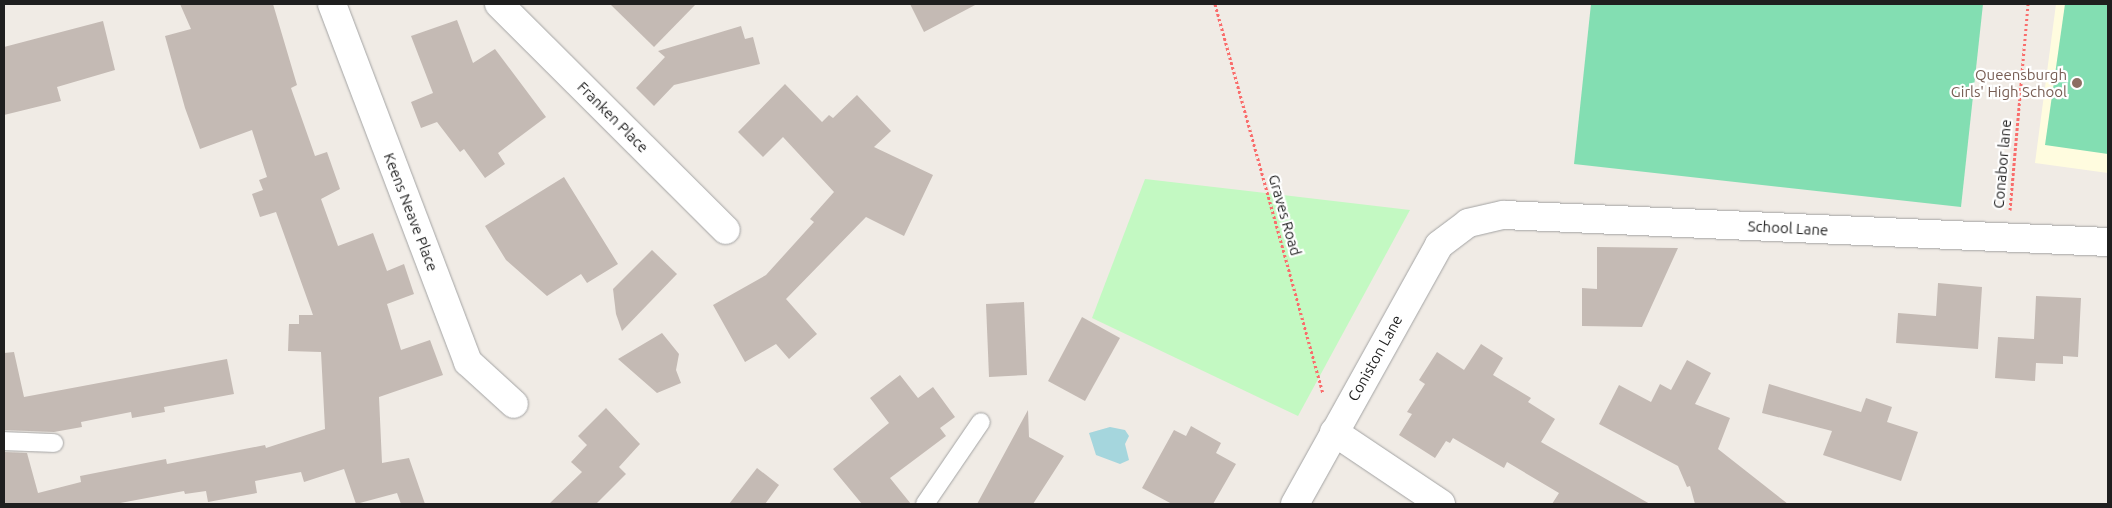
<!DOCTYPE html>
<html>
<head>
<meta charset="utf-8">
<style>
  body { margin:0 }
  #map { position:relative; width:2112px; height:508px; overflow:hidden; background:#f0ebe5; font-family:Ubuntu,sans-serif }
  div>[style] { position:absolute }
  .education>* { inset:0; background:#fffcdf }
  .park>* { inset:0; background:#c3f9c2 }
  .pitch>* { inset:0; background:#83deb2 }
  .water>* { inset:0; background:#a5d6dd }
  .building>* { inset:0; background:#c4bab4 }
  .path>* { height:3px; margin-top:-1.5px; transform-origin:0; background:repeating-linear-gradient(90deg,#f96d6c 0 2.5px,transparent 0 5px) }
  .roads { filter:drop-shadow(0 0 1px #a3a3a3) drop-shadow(0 0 1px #a3a3a3) }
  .service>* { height:18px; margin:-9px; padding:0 9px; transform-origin:9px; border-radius:9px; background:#fff }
  .minor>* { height:28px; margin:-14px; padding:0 14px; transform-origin:14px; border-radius:14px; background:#fff }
  .dots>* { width:14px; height:14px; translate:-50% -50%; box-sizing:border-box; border:2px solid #fff; border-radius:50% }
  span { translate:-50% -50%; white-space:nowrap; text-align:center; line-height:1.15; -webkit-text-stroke:4.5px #fff; paint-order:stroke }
  .education-label { font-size:15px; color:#785e54 }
  .right { translate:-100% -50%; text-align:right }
  .street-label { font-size:15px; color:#1f1f1f }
  .frame { position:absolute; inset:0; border:5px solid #1f1f1f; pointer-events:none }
</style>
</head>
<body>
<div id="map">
  <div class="education">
    <i style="clip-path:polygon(2056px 4px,2108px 4px,2108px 173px,2035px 163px)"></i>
  </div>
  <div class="park">
    <i style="clip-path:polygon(1145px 179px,1410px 210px,1298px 416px,1092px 318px)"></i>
  </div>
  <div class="pitch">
    <i style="clip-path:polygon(1591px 4px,1983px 4px,1961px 207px,1574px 164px)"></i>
    <i style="clip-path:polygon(2065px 4px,2108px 4px,2108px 154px,2045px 145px)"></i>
  </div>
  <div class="water">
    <i style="clip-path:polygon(1110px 427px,1125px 430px,1129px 436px,1125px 444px,1129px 460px,1120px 464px,1096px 455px,1089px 433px)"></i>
  </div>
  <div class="building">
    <i style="clip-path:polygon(180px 4px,273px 4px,297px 85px,291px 88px,315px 156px,327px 152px,340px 189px,321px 199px,338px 246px,373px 233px,387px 271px,404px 264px,414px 294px,387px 304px,401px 350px,430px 340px,443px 375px,379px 397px,382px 463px,409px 458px,425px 504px,401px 504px,397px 493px,356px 504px,344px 469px,304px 482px,301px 472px,255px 481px,257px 493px,208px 502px,206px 491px,185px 494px,184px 491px,115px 504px,4px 504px,4px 452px,27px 453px,38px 493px,81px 482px,80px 476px,166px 459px,167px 464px,265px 445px,266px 448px,325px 429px,321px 352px,288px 351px,289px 324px,299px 324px,299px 315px,313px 315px,276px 212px,260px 217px,252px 194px,263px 190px,259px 180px,267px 177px,252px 130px,200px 149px,185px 108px,165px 36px,191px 29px)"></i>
    <i style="clip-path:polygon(610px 4px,696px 4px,654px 47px)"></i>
    <i style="clip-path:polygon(910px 4px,977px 4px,924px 32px)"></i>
    <i style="clip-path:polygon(457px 20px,473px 63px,495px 49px,546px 117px,498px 153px,505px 164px,485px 178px,464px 149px,460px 152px,437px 122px,421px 128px,411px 102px,433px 93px,411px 36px)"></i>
    <i style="clip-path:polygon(103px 21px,115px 70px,57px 87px,61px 101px,4px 115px,4px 47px)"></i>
    <i style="clip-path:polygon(741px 26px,745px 39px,753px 37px,760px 64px,674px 85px,654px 106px,636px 88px,665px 57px,658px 51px)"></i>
    <i style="clip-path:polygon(785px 84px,822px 122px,829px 115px,833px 118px,857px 95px,891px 131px,874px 147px,933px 175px,904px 236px,866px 217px,786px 299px,817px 334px,789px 359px,776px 344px,745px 362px,713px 305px,766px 275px,814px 222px,810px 219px,834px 192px,783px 137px,763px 157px,738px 132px)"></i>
    <i style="clip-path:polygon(564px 177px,618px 264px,587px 283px,581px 274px,547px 296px,506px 260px,485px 226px)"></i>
    <i style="clip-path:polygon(1597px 247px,1678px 248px,1642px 327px,1582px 326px,1582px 288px,1597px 289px)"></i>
    <i style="clip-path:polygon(652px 250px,677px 274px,622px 331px,616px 314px,613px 289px)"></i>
    <i style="clip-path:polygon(1938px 283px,1982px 287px,1978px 349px,1896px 343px,1898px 313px,1936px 316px)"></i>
    <i style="clip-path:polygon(2036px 296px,2081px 298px,2078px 357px,2063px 356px,2063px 364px,2036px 363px,2035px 381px,1995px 378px,1998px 337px,2034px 339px)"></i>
    <i style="clip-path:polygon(1024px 302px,1027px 375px,989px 377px,986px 304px)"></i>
    <i style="clip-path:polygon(1082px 317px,1120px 338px,1085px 401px,1048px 381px)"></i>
    <i style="clip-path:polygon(662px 333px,679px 354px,676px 370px,681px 383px,657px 393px,618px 359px)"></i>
    <i style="clip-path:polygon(1481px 344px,1503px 358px,1493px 375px,1531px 398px,1528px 402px,1555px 419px,1541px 442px,1650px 504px,1552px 504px,1559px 493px,1507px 462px,1504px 468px,1453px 438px,1450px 443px,1446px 441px,1435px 458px,1399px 435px,1412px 414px,1407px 412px,1425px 384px,1419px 380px,1437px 352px,1464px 370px)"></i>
    <i style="clip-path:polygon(14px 352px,24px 397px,227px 359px,234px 394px,164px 407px,165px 412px,132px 418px,131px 412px,81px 422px,82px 427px,54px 432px,4px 430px,4px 353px)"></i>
    <i style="clip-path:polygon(1687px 360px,1711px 373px,1695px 404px,1730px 418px,1718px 449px,1788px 504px,1695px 504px,1690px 486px,1687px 487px,1678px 466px,1599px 424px,1619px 385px,1651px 402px,1660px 384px,1671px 390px)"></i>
    <i style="clip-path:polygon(900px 375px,918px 398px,933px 387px,955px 417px,940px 428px,946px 436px,890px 478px,911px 504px,862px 504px,833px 469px,889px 423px,870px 398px)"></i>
    <i style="clip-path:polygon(1769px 384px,1861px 412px,1866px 398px,1892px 407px,1887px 422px,1918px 432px,1901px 481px,1823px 455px,1832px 431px,1762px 413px)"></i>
    <i style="clip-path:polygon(606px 408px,640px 444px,619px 467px,626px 474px,596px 504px,549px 504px,582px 472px,571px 462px,587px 445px,578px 436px)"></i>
    <i style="clip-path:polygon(1028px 410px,1029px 437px,1064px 456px,1033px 504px,977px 504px)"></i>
    <i style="clip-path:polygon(1191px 426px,1221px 443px,1216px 453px,1236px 464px,1213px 504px,1172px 504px,1142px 488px,1174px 430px,1186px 436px)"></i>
    <i style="clip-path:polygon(757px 468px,779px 485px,765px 504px,729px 504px)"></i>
  </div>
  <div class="path">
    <i style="left:1215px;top:4px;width:404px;rotate:74.5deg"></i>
    <i style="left:2010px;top:210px;width:207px;rotate:-85deg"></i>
  </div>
  <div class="roads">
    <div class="service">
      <i style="left:4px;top:441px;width:50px;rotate:2.3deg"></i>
      <i style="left:925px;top:504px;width:99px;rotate:-55.7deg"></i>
    </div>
    <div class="minor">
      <i style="left:332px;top:4px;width:383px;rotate:69.2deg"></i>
      <i style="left:468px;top:362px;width:62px;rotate:42.4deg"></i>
      <i style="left:499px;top:4px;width:320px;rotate:44.9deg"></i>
      <i style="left:1334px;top:432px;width:129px;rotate:33.9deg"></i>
      <i style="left:1295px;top:504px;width:296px;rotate:-60.9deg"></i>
      <i style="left:1439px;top:245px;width:36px;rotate:-37deg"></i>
      <i style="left:1468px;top:223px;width:37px;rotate:-13deg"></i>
      <i style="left:1504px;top:215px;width:605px;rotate:2.56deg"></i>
    </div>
  </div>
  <div class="dots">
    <i style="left:2077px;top:83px;background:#8d6e63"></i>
  </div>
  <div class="education-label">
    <span class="right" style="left:2067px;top:83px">Queensburgh<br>Girls' High School</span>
  </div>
  <div class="street-label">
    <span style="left:613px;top:117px;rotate:45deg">Franken Place</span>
    <span style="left:2002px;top:164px;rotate:-85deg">Conabor lane</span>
    <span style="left:411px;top:212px;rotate:69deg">Keens Neave Place</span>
    <span style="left:1285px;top:215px;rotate:74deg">Graves Road</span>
    <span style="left:1788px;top:228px;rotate:3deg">School Lane</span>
    <span style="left:1375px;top:358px;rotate:-61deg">Coniston Lane</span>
  </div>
  <div class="frame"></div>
</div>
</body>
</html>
